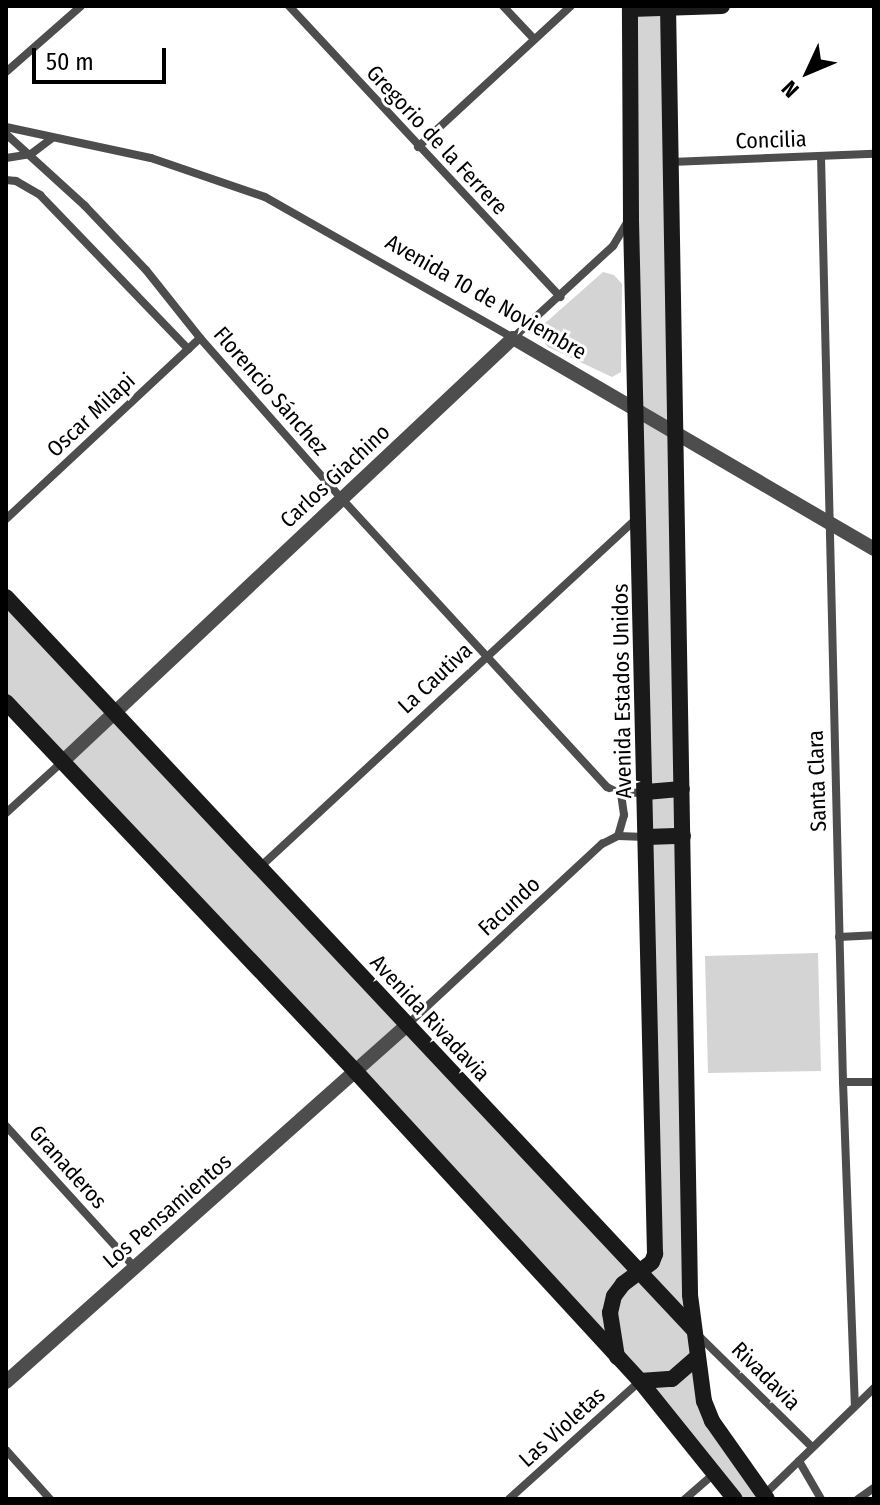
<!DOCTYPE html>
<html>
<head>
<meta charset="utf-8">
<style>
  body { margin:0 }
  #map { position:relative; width:880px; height:1505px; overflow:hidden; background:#fff; font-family:"Fira Sans Condensed",sans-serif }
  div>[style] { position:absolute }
  .green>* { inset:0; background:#d4d4d4 }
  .minor>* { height:8px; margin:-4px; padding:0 4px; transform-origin:4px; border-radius:4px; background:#4d4d4d }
  .tertiary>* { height:14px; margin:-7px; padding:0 7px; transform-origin:7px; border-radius:7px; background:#4d4d4d }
  .secondary>* { height:16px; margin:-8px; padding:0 8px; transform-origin:8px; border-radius:8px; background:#1a1a1a }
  span { translate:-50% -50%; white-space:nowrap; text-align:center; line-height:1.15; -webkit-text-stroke:6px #fff; paint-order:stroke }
  .street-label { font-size:22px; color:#000 }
  .frame { position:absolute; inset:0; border:8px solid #000; pointer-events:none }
  .north { position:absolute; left:768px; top:32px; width:80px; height:80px; -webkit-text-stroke:6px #fff; paint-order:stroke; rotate:226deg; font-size:22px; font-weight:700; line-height:32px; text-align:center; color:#000 }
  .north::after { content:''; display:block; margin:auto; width:28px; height:36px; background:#000; clip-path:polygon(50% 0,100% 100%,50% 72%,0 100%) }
  .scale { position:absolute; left:32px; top:48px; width:134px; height:36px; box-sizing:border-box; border:4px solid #000; border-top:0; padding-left:10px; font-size:24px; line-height:28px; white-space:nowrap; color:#000; -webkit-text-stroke:6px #fff; paint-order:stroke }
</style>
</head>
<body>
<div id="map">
  <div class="green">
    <i style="clip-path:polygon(630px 6px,668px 8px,690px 1295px,704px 1401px,767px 1499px,735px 1499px,640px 1381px,6px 702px,6px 597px,638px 1272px,651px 1262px)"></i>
    <i style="clip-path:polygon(603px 272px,614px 275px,622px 284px,621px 372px,612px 377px,548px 347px,538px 336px,543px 325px)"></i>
    <i style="clip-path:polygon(818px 953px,821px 1071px,708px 1073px,705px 956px)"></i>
  </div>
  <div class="minor">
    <i style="left:289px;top:6px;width:398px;rotate:47deg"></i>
    <i style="left:503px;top:6px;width:45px;rotate:46.8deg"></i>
    <i style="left:6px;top:72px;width:100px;rotate:-41.3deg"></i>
    <i style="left:6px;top:127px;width:148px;rotate:12.1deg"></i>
    <i style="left:151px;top:158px;width:120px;rotate:18.9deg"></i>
    <i style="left:265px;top:197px;width:285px;rotate:29.6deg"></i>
    <i style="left:513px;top:338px;width:136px;rotate:-42.6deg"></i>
    <i style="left:613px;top:246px;width:29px;rotate:-59deg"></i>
    <i style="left:6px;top:134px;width:107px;rotate:42.3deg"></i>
    <i style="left:85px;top:206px;width:88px;rotate:46.4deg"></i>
    <i style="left:146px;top:270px;width:87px;rotate:51.5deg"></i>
    <i style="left:200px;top:338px;width:215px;rotate:48.6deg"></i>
    <i style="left:342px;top:499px;width:391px;rotate:47.4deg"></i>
    <i style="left:607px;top:787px;width:16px;rotate:27deg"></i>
    <i style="left:621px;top:794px;width:23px;rotate:-5deg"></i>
    <i style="left:418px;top:147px;width:208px;rotate:-42.7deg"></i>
    <i style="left:821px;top:156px;width:926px;rotate:88.64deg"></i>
    <i style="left:843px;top:1082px;width:322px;rotate:87.9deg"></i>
    <i style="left:6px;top:158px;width:25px;rotate:-9deg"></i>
    <i style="left:31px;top:154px;width:26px;rotate:-37deg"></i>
    <i style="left:671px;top:162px;width:203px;rotate:-2.3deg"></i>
    <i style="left:6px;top:180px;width:10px;rotate:6deg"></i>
    <i style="left:16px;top:181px;width:28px;rotate:30deg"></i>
    <i style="left:40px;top:195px;width:214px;rotate:46.1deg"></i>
    <i style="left:6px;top:519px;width:265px;rotate:-43deg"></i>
    <i style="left:6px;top:813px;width:76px;rotate:-42.3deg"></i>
    <i style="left:618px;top:836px;width:22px;rotate:-74deg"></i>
    <i style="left:624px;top:815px;width:21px;rotate:-98deg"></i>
    <i style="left:259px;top:868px;width:514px;rotate:-42.79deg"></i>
    <i style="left:839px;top:937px;width:35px;rotate:-3deg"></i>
    <i style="left:408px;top:1024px;width:265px;rotate:-42.9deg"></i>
    <i style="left:602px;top:844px;width:18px;rotate:-27deg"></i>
    <i style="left:618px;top:836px;width:28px;rotate:2deg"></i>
    <i style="left:843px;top:1082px;width:31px"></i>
    <i style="left:6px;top:1126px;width:192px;rotate:47.7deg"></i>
    <i style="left:697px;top:1334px;width:161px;rotate:44.5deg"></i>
    <i style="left:6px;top:1450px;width:66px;rotate:48.1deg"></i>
    <i style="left:799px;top:1461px;width:44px;rotate:59.9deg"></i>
    <i style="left:764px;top:1495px;width:153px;rotate:-44.2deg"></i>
    <i style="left:509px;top:1499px;width:176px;rotate:-42deg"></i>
    <i style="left:685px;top:1499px;width:38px;rotate:-41deg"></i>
    <i style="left:858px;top:1499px;width:19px;rotate:-35deg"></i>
  </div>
  <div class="tertiary">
    <i style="left:62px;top:762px;width:619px;rotate:-43.23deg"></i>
    <i style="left:513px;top:338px;width:418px;rotate:30.3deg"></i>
    <i style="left:6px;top:1382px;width:537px;rotate:-41.68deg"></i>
  </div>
  <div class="secondary">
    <i style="left:668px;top:6px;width:1289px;rotate:89.02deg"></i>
    <i style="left:690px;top:1295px;width:107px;rotate:82.5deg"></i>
    <i style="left:704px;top:1401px;width:22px;rotate:68deg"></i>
    <i style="left:712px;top:1421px;width:95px;rotate:54.8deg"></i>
    <i style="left:630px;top:9px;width:92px;rotate:-1.9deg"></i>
    <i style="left:6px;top:597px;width:1005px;rotate:46.81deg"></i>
    <i style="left:6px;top:702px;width:509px;rotate:46.59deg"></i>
    <i style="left:356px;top:1072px;width:420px;rotate:47.4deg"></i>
    <i style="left:640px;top:1381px;width:151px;rotate:51.2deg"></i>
    <i style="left:646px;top:792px;width:36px;rotate:-5deg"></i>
    <i style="left:646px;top:837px;width:37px;rotate:-2deg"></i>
    <i style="left:617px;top:1357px;width:45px;rotate:-99deg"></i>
    <i style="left:610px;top:1313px;width:17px;rotate:-77deg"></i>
    <i style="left:614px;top:1296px;width:15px;rotate:-53deg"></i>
    <i style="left:623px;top:1284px;width:36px;rotate:-37deg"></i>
    <i style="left:652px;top:1262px;width:9px;rotate:-69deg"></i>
    <i style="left:655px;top:1254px;width:1037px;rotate:-91.33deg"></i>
    <i style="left:631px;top:217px;width:211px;rotate:-90.3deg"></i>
    <i style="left:640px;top:1381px;width:32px;rotate:-4deg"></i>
    <i style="left:672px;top:1379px;width:33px;rotate:-41deg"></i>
  </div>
  <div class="street-label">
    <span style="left:437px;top:140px;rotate:47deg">Gregorio de la Ferrere</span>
    <span style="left:771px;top:140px;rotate:-2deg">Concilia</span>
    <span style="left:486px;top:297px;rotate:30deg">Avenida 10 de Noviembre</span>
    <span style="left:271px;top:391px;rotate:49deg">Florencio Sánchez</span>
    <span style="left:91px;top:415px;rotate:-43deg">Oscar Milapi</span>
    <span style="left:335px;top:476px;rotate:-43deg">Carlos Giachino</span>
    <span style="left:435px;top:678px;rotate:-43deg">La Cautiva</span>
    <span style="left:622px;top:691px;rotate:-91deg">Avenida Estados Unidos</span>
    <span style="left:817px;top:781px;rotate:-92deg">Santa Clara</span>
    <span style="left:509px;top:906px;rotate:-43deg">Facundo</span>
    <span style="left:430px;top:1018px;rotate:47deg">Avenida Rivadavia</span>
    <span style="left:68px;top:1167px;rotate:48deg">Granaderos</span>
    <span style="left:167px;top:1211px;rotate:-41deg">Los Pensamientos</span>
    <span style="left:766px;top:1376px;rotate:45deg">Rivadavia</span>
    <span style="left:562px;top:1427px;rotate:-42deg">Las Violetas</span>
  </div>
  <div class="frame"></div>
  <div class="north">N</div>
  <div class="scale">50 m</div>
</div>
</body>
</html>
